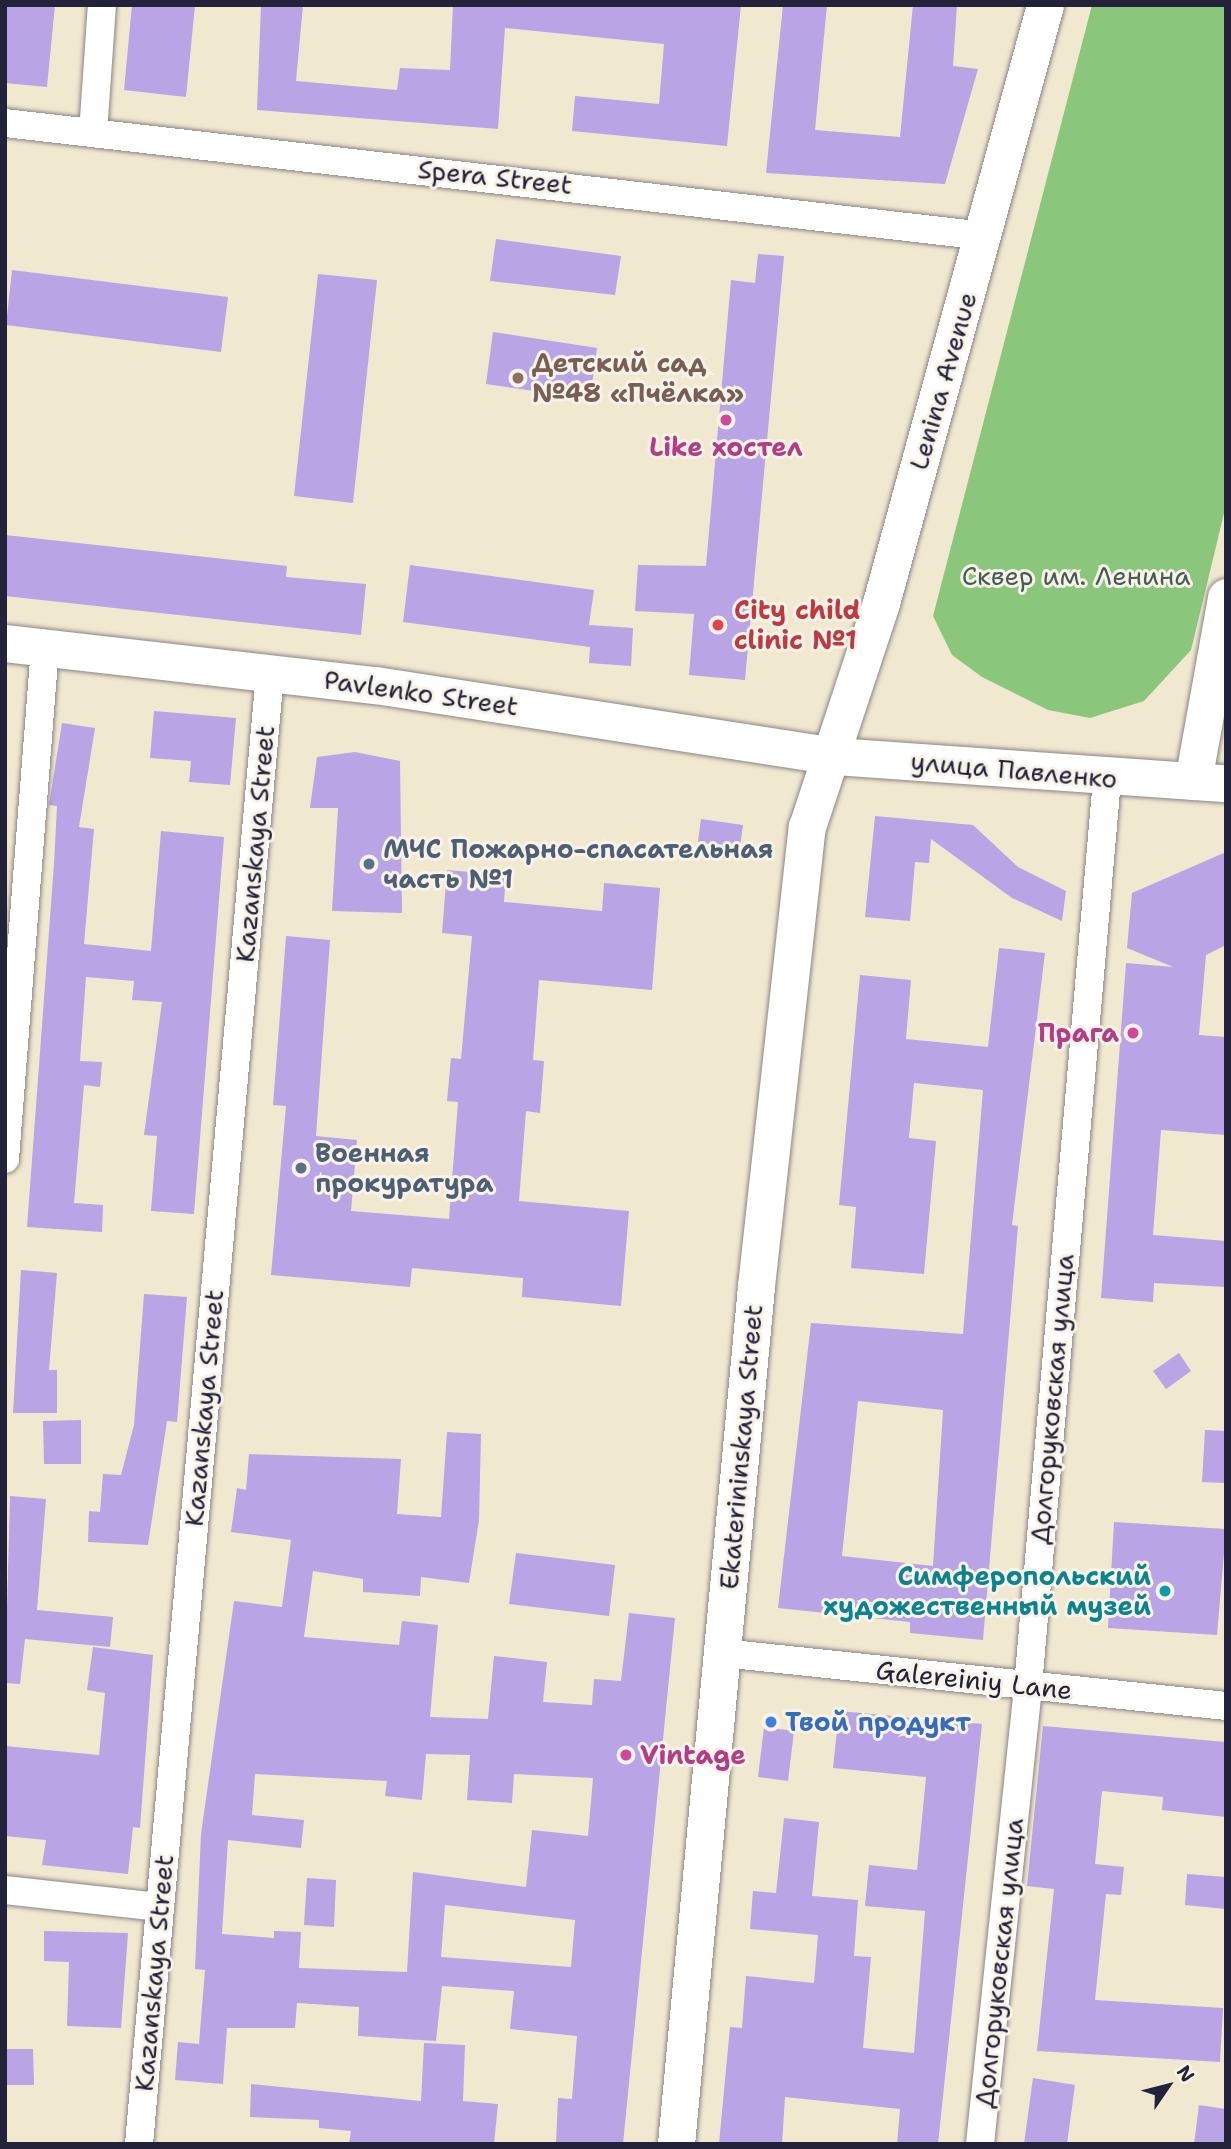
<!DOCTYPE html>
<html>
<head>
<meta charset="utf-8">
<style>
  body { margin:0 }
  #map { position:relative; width:1231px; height:2149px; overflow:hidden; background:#f1e8d0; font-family:"Shantell Sans",sans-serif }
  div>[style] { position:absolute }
  .green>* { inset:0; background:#8ac67c }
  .building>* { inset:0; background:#b9a4e5 }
  .roads { filter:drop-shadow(0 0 2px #8a8586) drop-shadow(0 0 2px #8a8586) }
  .minor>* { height:28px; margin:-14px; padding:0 14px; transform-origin:14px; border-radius:14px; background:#fff }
  .major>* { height:37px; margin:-18.5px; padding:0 18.5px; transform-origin:18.5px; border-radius:18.5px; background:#fff }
  .dots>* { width:19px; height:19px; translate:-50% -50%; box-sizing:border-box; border:4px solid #f7f3e8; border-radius:50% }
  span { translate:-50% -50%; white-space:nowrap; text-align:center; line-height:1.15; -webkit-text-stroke:6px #f7f3e8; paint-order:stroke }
  .street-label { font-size:26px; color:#22223b }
  .education-label { font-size:26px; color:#785e54; font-weight:700 }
  .left { translate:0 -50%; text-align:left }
  .hotel-label { font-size:26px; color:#b23c85; font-weight:700 }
  .right { translate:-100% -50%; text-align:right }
  .park-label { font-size:26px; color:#465b52 }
  .health-label { font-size:26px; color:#be3a42; font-weight:700 }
  .service-label { font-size:26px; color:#4e5e75; font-weight:700 }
  .culture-label { font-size:26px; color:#0d838f; font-weight:700 }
  .shop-label { font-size:26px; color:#366cbe; font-weight:700 }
  .frame { position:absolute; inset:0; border:7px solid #22223b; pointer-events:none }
  .north { position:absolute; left:1133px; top:2051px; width:70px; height:70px; -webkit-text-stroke:5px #f7f3e8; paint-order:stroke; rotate:55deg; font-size:19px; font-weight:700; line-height:28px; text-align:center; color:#22223b }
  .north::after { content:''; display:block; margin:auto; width:24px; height:32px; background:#22223b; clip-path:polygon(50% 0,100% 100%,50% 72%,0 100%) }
</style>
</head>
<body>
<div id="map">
  <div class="green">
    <i style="clip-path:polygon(1092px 5px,1226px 5px,1226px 505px,1191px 650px,1144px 701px,1090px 718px,1048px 710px,982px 677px,952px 655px,933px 616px)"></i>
  </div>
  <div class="building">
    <i style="clip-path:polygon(5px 5px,55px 5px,47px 87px,5px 83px)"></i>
    <i style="clip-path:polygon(132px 5px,195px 5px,186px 97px,124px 90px)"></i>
    <i style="clip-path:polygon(261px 5px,303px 5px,296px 81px,397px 90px,400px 68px,450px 70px,453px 5px,741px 5px,727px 146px,572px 131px,575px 96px,659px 104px,664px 44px,505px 28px,498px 129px,257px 110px)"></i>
    <i style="clip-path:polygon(783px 5px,827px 5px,815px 130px,900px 137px,913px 5px,957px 5px,953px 66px,978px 69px,945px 184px,766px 173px)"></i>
    <i style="clip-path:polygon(496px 239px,621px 256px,615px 295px,490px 281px)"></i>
    <i style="clip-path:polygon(758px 254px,784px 256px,745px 680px,689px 675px,694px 614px,635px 611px,638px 565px,706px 566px,731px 280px,755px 283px)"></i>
    <i style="clip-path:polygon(12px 270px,228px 297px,221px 352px,6px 325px)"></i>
    <i style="clip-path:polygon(318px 274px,377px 280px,353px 503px,294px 496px)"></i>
    <i style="clip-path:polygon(493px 332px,597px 348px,590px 399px,486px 384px)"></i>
    <i style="clip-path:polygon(5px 535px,287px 566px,286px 577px,366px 584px,361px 635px,5px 596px)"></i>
    <i style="clip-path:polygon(410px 565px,594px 590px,589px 625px,633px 628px,631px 666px,589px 663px,590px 647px,403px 622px)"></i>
    <i style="clip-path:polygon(154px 711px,236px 718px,230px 785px,189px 782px,191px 761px,150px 758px)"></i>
    <i style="clip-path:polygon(62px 723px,95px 728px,79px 827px,94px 829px,84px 944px,151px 951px,161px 831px,224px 837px,194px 1214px,151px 1211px,157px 1136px,144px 1135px,162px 1002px,132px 1000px,134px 981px,86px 977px,80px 1061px,102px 1062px,100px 1087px,84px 1085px,74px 1203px,103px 1205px,102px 1232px,27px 1227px,54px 864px,57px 806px,49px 805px)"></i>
    <i style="clip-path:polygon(355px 752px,400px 761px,402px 913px,332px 911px,338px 808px,310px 808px,317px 757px)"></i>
    <i style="clip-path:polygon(875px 816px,973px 825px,1018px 867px,1066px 891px,1062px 921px,1012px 898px,931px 839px,929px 863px,915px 862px,910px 921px,865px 917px)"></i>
    <i style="clip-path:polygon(701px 819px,743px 825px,739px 855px,697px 849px)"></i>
    <i style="clip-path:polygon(1226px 852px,1226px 945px,1206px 955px,1199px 1035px,1226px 1037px,1226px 1135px,1161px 1130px,1153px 1235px,1226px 1241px,1226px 1287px,1154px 1283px,1153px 1302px,1101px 1298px,1126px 963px,1173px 967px,1127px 948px,1132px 893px)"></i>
    <i style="clip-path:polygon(447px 870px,506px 875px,504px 902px,602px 911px,604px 883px,660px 888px,652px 990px,539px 980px,533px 1060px,544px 1061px,540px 1113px,526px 1111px,519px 1201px,629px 1211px,621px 1306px,522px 1297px,523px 1278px,412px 1268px,410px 1287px,271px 1275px,286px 1106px,273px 1105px,286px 936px,330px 940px,316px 1136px,357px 1140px,351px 1211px,449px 1219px,458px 1102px,447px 1101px,451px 1058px,461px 1059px,472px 936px,442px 933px)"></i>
    <i style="clip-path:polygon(evenodd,999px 948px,1045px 953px,1012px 1225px,1018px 1226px,983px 1640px,910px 1633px,910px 1622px,778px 1608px,811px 1323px,963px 1334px,983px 1090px,914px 1083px,909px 1138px,936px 1141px,924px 1274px,851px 1268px,856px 1207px,839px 1205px,860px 975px,911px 980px,906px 1039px,988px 1047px,999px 948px,858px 1401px,943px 1410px,933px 1566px,842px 1556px,858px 1401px)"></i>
    <i style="clip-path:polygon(21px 1270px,57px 1273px,49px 1370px,57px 1370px,57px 1413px,13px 1413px)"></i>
    <i style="clip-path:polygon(144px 1294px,187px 1297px,177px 1422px,167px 1421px,148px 1545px,88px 1542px,89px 1511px,100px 1512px,103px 1474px,121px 1475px,134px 1425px)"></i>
    <i style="clip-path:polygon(1179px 1353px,1191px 1371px,1166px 1389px,1153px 1371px)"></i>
    <i style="clip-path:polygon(81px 1420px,81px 1464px,44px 1464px,43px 1421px)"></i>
    <i style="clip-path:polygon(1205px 1430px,1226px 1431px,1226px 1483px,1202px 1482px)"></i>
    <i style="clip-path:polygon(evenodd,447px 1432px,481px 1434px,479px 1520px,469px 1583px,421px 1577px,420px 1596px,363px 1592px,363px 1579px,313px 1571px,304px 1637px,399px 1645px,402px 1621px,438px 1625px,430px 1717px,488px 1719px,494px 1656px,547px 1662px,543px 1702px,592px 1705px,594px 1679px,621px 1681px,629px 1613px,675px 1618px,623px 2144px,556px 2144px,558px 2098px,572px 2099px,577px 2036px,510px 2029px,514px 1991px,442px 1986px,436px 2041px,358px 2036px,359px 2007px,297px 2003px,295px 2028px,227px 2028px,223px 2084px,175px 2080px,178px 2042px,199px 2044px,205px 1970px,195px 1969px,201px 1834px,234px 1601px,282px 1607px,291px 1540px,231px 1532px,237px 1488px,246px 1490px,249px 1454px,401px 1459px,397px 1514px,441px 1517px,447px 1432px,426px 1754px,470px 1755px,467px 1800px,512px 1803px,514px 1774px,593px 1778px,588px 1836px,532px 1830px,526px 1887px,413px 1872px,407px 1972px,299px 1968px,301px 1932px,274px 1931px,274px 1938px,222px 1934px,228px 1840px,301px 1848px,304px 1820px,252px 1815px,255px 1774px,387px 1781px,385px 1796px,422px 1800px,426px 1754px,447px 1432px,445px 1905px,575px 1920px,571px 1967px,441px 1957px,445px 1905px)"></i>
    <i style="clip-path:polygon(10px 1496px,46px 1499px,37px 1610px,113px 1617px,110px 1647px,25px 1639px,20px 1684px,5px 1683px)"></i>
    <i style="clip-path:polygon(1114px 1522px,1226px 1529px,1217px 1635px,1108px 1628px)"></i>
    <i style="clip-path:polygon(516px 1553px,615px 1565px,609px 1616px,509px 1604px)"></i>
    <i style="clip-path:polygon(93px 1647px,153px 1655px,140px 1828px,133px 1827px,128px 1874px,42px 1865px,46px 1840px,5px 1836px,5px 1746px,99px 1755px,105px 1693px,87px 1690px)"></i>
    <i style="clip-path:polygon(839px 1711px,982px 1724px,938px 2144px,897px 2144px,900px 2109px,785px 2097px,782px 2144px,719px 2144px,730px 2027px,742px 2028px,746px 1976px,814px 1983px,818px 1935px,750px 1929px,753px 1891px,776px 1893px,784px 1818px,819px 1822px,812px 1896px,858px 1900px,854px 1956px,871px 1957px,863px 2048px,914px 2053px,925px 1911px,865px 1906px,869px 1865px,917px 1870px,926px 1777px,833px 1768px)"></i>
    <i style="clip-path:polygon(1043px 1726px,1226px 1742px,1226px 1817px,1162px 1810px,1163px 1797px,1102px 1791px,1095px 1864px,1124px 1867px,1121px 1895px,1106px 1894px,1095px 2000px,1223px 2008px,1220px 2062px,1037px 2051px,1054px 1889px,1027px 1886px)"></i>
    <i style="clip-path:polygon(764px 1727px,794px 1731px,788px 1781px,758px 1777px)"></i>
    <i style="clip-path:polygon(1187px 1874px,1226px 1877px,1226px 1909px,1185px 1905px)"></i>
    <i style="clip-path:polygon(307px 1878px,336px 1880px,334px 1927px,304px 1925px)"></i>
    <i style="clip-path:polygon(44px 1931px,128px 1933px,121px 2028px,67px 2026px,69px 1962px,44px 1961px)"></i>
    <i style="clip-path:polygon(424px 2043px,465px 2045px,463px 2101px,498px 2104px,494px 2144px,349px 2144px,351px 2131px,319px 2128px,319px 2120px,250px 2117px,251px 2084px,421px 2101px)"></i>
    <i style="clip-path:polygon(5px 2049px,33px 2049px,34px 2085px,5px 2085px)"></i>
    <i style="clip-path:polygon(1033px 2078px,1075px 2085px,1067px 2144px,1024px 2144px)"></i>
    <i style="clip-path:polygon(1199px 2105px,1226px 2109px,1226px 2144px,1194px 2144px)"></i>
  </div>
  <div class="roads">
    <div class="minor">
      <i style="left:5px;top:123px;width:986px;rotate:6.58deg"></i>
      <i style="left:93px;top:133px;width:128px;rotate:-86deg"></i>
      <i style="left:5px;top:1159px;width:514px;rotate:-85.53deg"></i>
      <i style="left:722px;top:1653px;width:507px;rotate:6deg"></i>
      <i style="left:5px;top:1890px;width:156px;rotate:6.3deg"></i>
      <i style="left:139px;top:2144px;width:1477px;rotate:-84.91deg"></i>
      <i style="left:980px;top:2144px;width:461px;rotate:-84deg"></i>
      <i style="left:1028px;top:1686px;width:910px;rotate:-85.02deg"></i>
    </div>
    <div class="major">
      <i style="left:5px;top:643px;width:373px;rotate:6.5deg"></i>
      <i style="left:376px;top:685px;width:464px;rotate:8.8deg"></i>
      <i style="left:835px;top:756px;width:392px;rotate:4deg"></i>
      <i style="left:1193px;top:781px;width:187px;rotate:-79.8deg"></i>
      <i style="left:676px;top:2144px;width:862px;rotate:-84.67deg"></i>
      <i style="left:756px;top:1286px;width:462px;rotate:-83.7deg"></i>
      <i style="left:807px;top:827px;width:236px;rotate:-71.7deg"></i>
      <i style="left:881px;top:603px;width:620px;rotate:-74.66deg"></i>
    </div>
  </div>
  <div class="dots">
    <i style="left:518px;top:378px;background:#8d6e63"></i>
    <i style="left:726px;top:420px;background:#d1479c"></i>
    <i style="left:718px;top:625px;background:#e0444e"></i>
    <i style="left:369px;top:864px;background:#5c6f8a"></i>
    <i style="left:1133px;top:1033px;background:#d1479c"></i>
    <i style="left:301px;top:1168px;background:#5c6f8a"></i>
    <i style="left:1165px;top:1591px;background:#0f9aa8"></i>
    <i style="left:771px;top:1722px;background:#3f7fe0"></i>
    <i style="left:626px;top:1755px;background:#d1479c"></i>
  </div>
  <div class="street-label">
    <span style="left:495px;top:177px;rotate:6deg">Spera Street</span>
    <span style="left:943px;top:381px;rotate:-74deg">Lenina Avenue</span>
    <span style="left:421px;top:693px;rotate:8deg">Pavlenko Street</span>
    <span style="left:1014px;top:770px;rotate:5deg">улица Павленко</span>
    <span style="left:255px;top:844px;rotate:-85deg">Kazanskaya Street</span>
    <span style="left:1052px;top:1399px;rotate:-85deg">Долгоруковская улица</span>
    <span style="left:204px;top:1408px;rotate:-85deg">Kazanskaya Street</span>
    <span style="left:741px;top:1447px;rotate:-85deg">Ekaterininskaya Street</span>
    <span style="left:974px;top:1680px;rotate:6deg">Galereiniy Lane</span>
    <span style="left:999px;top:1963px;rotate:-84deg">Долгоруковская улица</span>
    <span style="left:154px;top:1973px;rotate:-85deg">Kazanskaya Street</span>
  </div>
  <div class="education-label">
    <span class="left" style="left:532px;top:378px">Детский сад<br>№48 «Пчёлка»</span>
  </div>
  <div class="hotel-label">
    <span style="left:726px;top:447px">Like хостел</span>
    <span class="right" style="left:1119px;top:1033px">Прага</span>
    <span class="left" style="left:640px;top:1755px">Vintage</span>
  </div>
  <div class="park-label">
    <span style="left:1076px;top:576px">Сквер им. Ленина</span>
  </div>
  <div class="health-label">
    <span class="left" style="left:734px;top:625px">City child<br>clinic №1</span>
  </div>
  <div class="service-label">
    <span class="left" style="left:383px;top:864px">МЧС Пожарно-спасательная<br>часть №1</span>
    <span class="left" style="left:315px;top:1168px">Военная<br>прокуратура</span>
  </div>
  <div class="culture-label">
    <span class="right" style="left:1151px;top:1591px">Симферопольский<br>художественный музей</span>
  </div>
  <div class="shop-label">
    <span class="left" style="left:785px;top:1722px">Твой продукт</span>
  </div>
  <div class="frame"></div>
  <div class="north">N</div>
</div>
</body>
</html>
